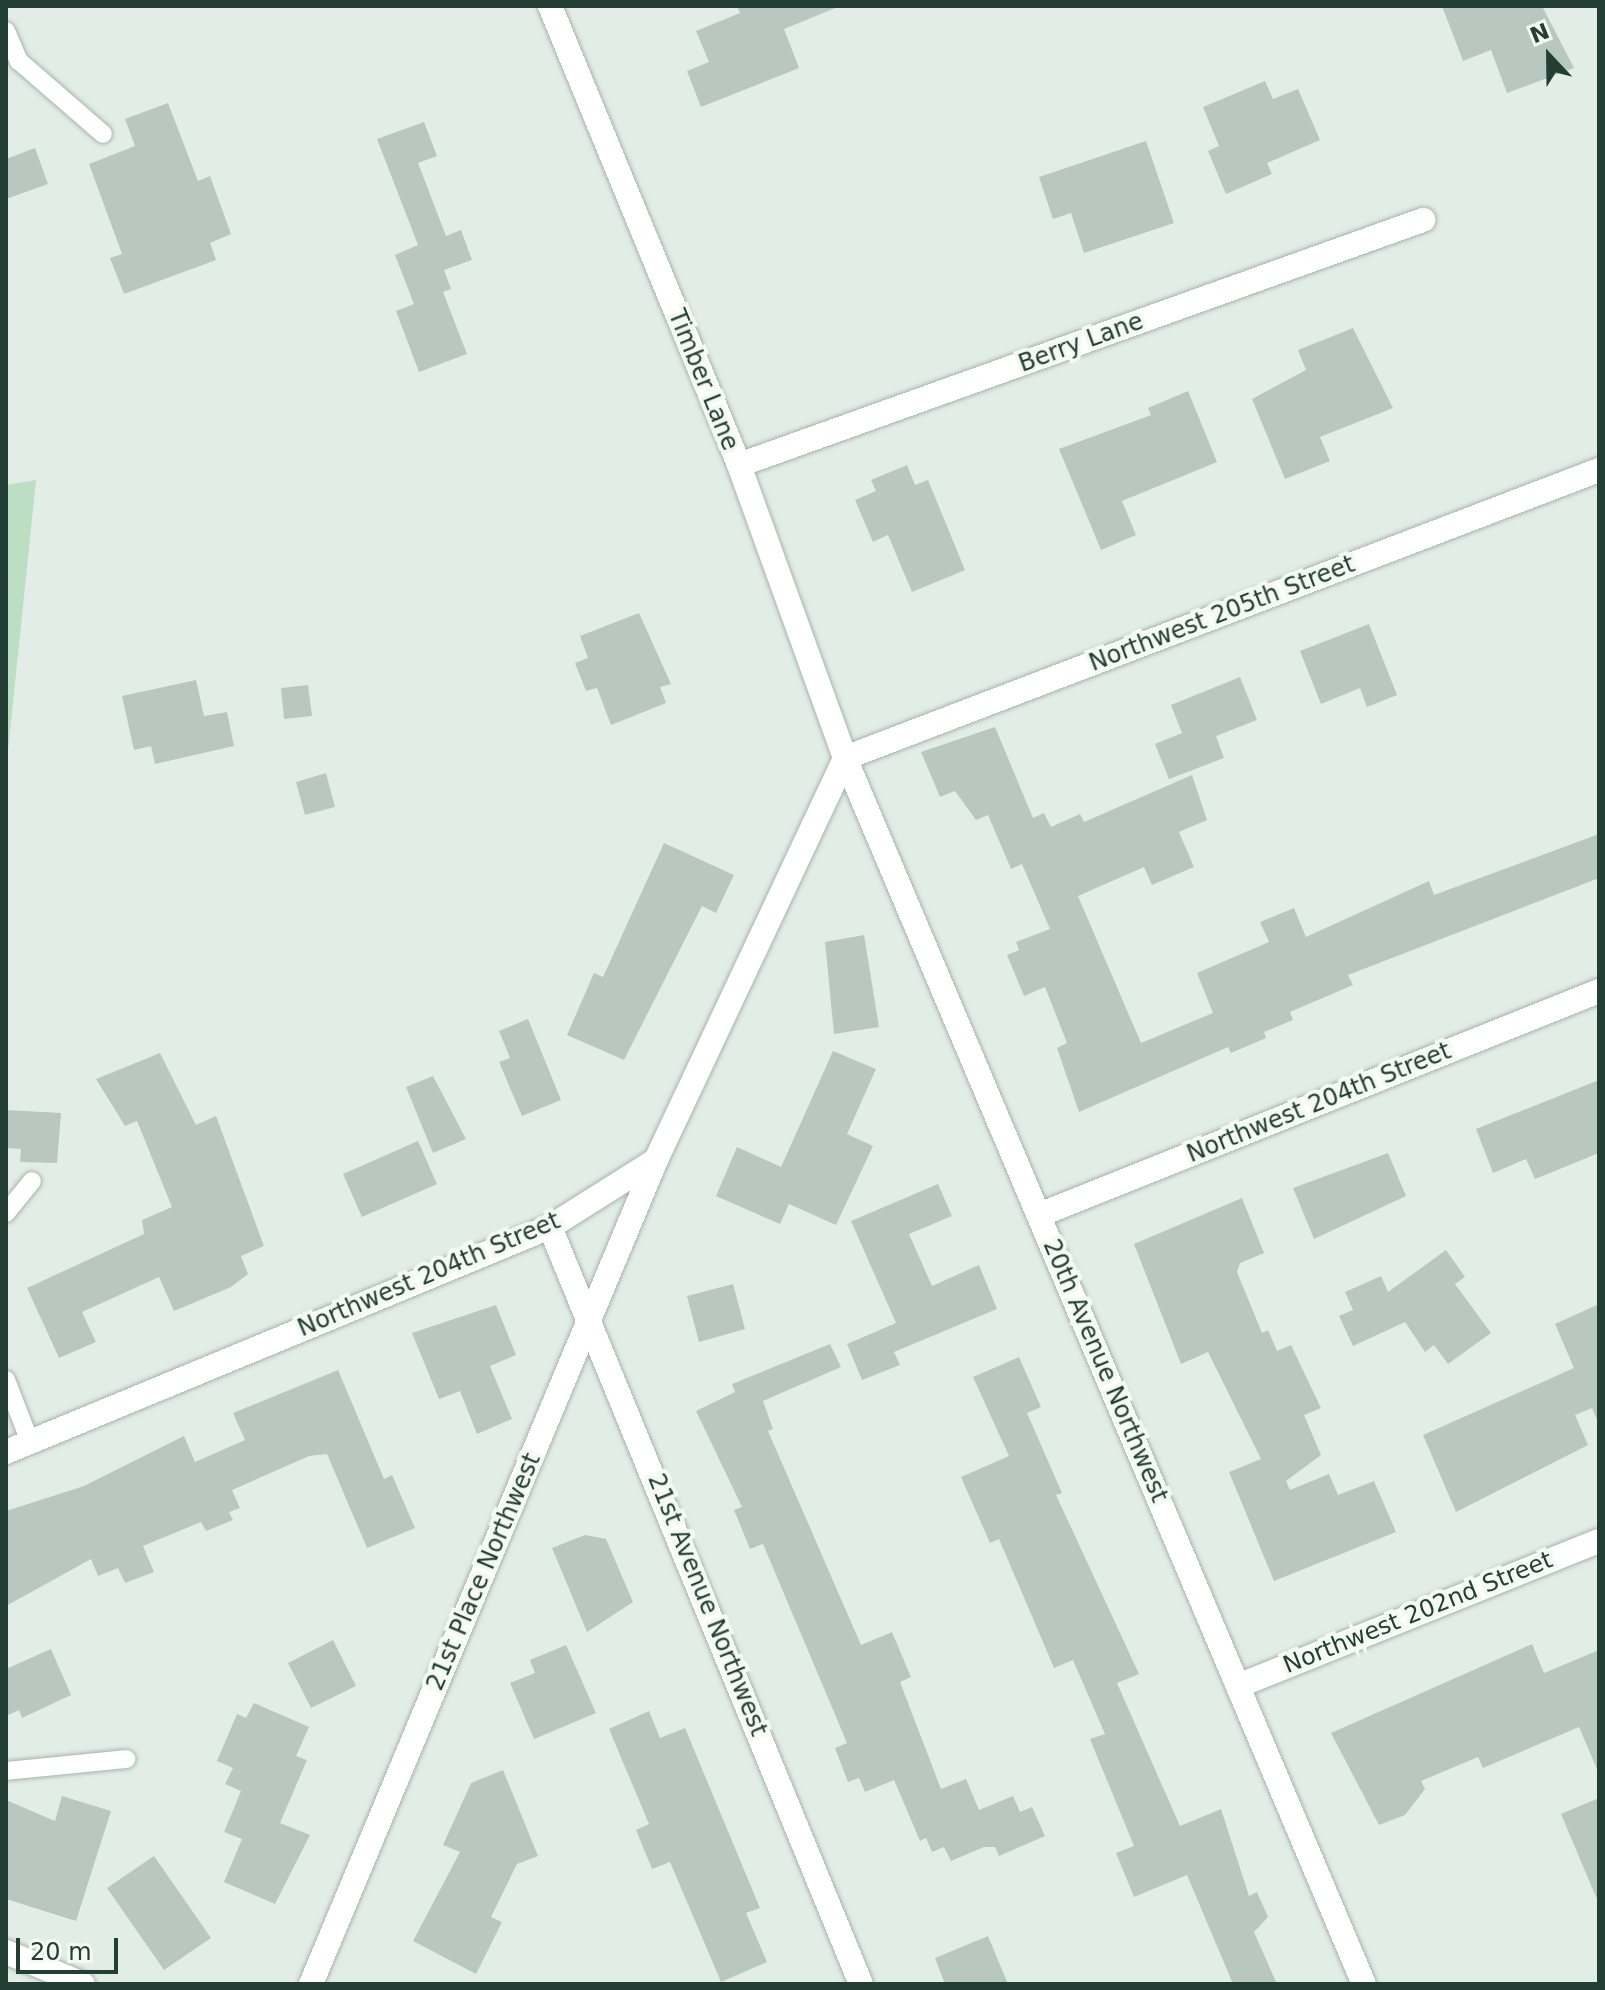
<!DOCTYPE html>
<html>
<head>
<meta charset="utf-8">
<style>
  body { margin:0 }
  #map { position:relative; width:1605px; height:1990px; overflow:hidden; background:#e3ede8; font-family:"DejaVu Sans",sans-serif }
  div>[style] { position:absolute }
  .green>* { inset:0; background:#bcdec2 }
  .building>* { inset:0; background:#b8c8c0 }
  .roads { filter:drop-shadow(0 0 2px #a6b5ae) drop-shadow(0 0 2px #a6b5ae) }
  .service>* { height:18px; margin:-9px; padding:0 9px; transform-origin:9px; border-radius:9px; background:#fff }
  .minor>* { height:24px; margin:-12px; padding:0 12px; transform-origin:12px; border-radius:12px; background:#fff }
  .tertiary>* { height:24px; margin:-12px; padding:0 12px; transform-origin:12px; border-radius:12px; background:#fff }
  span { translate:-50% -50%; white-space:nowrap; text-align:center; line-height:1.15; -webkit-text-stroke:8px #f4f9f6; paint-order:stroke }
  .street-label { font-size:24px; color:#233e34 }
  .frame { position:absolute; inset:0; border:8px solid #233e34; pointer-events:none }
  .north { position:absolute; left:1509px; top:16px; width:80px; height:80px; -webkit-text-stroke:6px #f4f9f6; paint-order:stroke; rotate:338deg; font-size:22px; font-weight:700; line-height:32px; text-align:center; color:#233e34 }
  .north::after { content:''; display:block; margin:auto; width:28px; height:36px; background:#233e34; clip-path:polygon(50% 0,100% 100%,50% 72%,0 100%) }
  .scale { position:absolute; left:16px; top:1938px; width:102px; height:36px; box-sizing:border-box; border:4px solid #233e34; border-top:0; padding-left:10px; font-size:24px; line-height:28px; white-space:nowrap; color:#233e34; -webkit-text-stroke:6px #f4f9f6; paint-order:stroke }
</style>
</head>
<body>
<div id="map">
  <div class="green">
    <i style="clip-path:polygon(36px 480px,6px 771px,6px 485px)"></i>
  </div>
  <div class="building">
    <i style="clip-path:polygon(737px 6px,838px 7px,784px 29px,799px 68px,701px 107px,687px 71px,709px 62px,696px 31px,740px 13px)"></i>
    <i style="clip-path:polygon(1442px 6px,1542px 6px,1574px 68px,1507px 93px,1491px 50px,1463px 61px)"></i>
    <i style="clip-path:polygon(1265px 81px,1273px 99px,1298px 89px,1320px 140px,1267px 163px,1272px 174px,1226px 194px,1208px 151px,1219px 146px,1203px 107px)"></i>
    <i style="clip-path:polygon(168px 103px,198px 181px,210px 176px,231px 234px,210px 243px,216px 260px,124px 294px,110px 258px,122px 254px,89px 164px,135px 146px,125px 119px)"></i>
    <i style="clip-path:polygon(424px 122px,437px 156px,418px 163px,446px 236px,461px 230px,472px 260px,444px 270px,451px 289px,443px 292px,467px 354px,419px 372px,396px 311px,414px 304px,395px 255px,418px 245px,377px 139px)"></i>
    <i style="clip-path:polygon(1146px 141px,1174px 223px,1084px 253px,1071px 213px,1053px 219px,1039px 177px)"></i>
    <i style="clip-path:polygon(35px 148px,48px 184px,6px 199px,6px 159px)"></i>
    <i style="clip-path:polygon(1353px 328px,1393px 408px,1320px 437px,1330px 461px,1285px 479px,1252px 399px,1306px 370px,1298px 350px)"></i>
    <i style="clip-path:polygon(1188px 391px,1217px 462px,1122px 501px,1136px 535px,1101px 550px,1059px 449px,1151px 415px,1148px 408px)"></i>
    <i style="clip-path:polygon(907px 465px,915px 485px,928px 480px,965px 570px,912px 592px,888px 535px,873px 542px,855px 500px,876px 491px,871px 480px)"></i>
    <i style="clip-path:polygon(639px 613px,671px 684px,660px 687px,666px 703px,611px 725px,597px 688px,586px 691px,575px 663px,588px 658px,580px 636px)"></i>
    <i style="clip-path:polygon(1369px 624px,1397px 695px,1367px 707px,1360px 688px,1321px 704px,1300px 651px)"></i>
    <i style="clip-path:polygon(1240px 677px,1257px 720px,1216px 736px,1224px 758px,1169px 779px,1155px 744px,1182px 733px,1171px 705px)"></i>
    <i style="clip-path:polygon(196px 680px,204px 716px,227px 712px,234px 746px,155px 764px,151px 746px,134px 750px,122px 696px)"></i>
    <i style="clip-path:polygon(308px 685px,312px 716px,284px 719px,281px 688px)"></i>
    <i style="clip-path:polygon(995px 727px,1033px 818px,1044px 813px,1051px 827px,1080px 814px,1084px 822px,1192px 775px,1207px 820px,1179px 832px,1194px 867px,1152px 885px,1144px 867px,1078px 896px,1141px 1043px,1213px 1013px,1197px 973px,1269px 942px,1260px 922px,1294px 908px,1306px 937px,1429px 881px,1434px 895px,1599px 834px,1599px 878px,1348px 975px,1353px 985px,1290px 1012px,1293px 1020px,1264px 1032px,1266px 1038px,1231px 1053px,1228px 1047px,1079px 1112px,1057px 1048px,1067px 1043px,1045px 987px,1024px 996px,1007px 955px,1019px 950px,1016px 942px,1050px 929px,1022px 864px,1011px 869px,988px 815px,976px 820px,955px 791px,940px 797px,921px 752px)"></i>
    <i style="clip-path:polygon(326px 773px,335px 807px,305px 815px,296px 782px)"></i>
    <i style="clip-path:polygon(664px 843px,734px 875px,716px 913px,702px 906px,624px 1060px,567px 1035px,594px 973px,603px 977px)"></i>
    <i style="clip-path:polygon(864px 935px,879px 1027px,834px 1034px,825px 942px)"></i>
    <i style="clip-path:polygon(528px 1019px,561px 1100px,522px 1116px,499px 1062px,510px 1058px,499px 1031px)"></i>
    <i style="clip-path:polygon(833px 1051px,876px 1069px,847px 1134px,873px 1146px,836px 1225px,789px 1204px,780px 1224px,716px 1196px,737px 1147px,781px 1167px)"></i>
    <i style="clip-path:polygon(160px 1053px,196px 1125px,216px 1116px,264px 1246px,241px 1256px,248px 1274px,231px 1287px,174px 1311px,159px 1277px,82px 1312px,96px 1342px,59px 1358px,27px 1288px,144px 1234px,142px 1220px,172px 1207px,137px 1121px,125px 1126px,96px 1079px)"></i>
    <i style="clip-path:polygon(433px 1076px,466px 1139px,433px 1153px,406px 1087px)"></i>
    <i style="clip-path:polygon(1599px 1080px,1599px 1153px,1535px 1179px,1526px 1159px,1493px 1173px,1476px 1129px)"></i>
    <i style="clip-path:polygon(6px 1110px,61px 1113px,57px 1163px,20px 1162px,21px 1149px,6px 1148px)"></i>
    <i style="clip-path:polygon(418px 1141px,437px 1184px,362px 1217px,343px 1174px)"></i>
    <i style="clip-path:polygon(1388px 1153px,1406px 1196px,1314px 1239px,1293px 1188px)"></i>
    <i style="clip-path:polygon(938px 1184px,952px 1216px,909px 1234px,932px 1286px,979px 1265px,997px 1309px,894px 1352px,900px 1365px,862px 1380px,847px 1344px,896px 1323px,851px 1221px)"></i>
    <i style="clip-path:polygon(1242px 1198px,1264px 1253px,1240px 1263px,1237px 1272px,1262px 1333px,1268px 1330px,1277px 1351px,1291px 1345px,1321px 1408px,1304px 1415px,1321px 1455px,1286px 1481px,1290px 1490px,1329px 1474px,1338px 1495px,1374px 1481px,1396px 1532px,1274px 1581px,1229px 1472px,1261px 1459px,1208px 1352px,1181px 1364px,1134px 1244px)"></i>
    <i style="clip-path:polygon(1446px 1250px,1465px 1277px,1455px 1284px,1491px 1333px,1448px 1364px,1434px 1345px,1425px 1352px,1405px 1322px,1353px 1346px,1339px 1316px,1353px 1310px,1345px 1292px,1381px 1276px,1388px 1292px)"></i>
    <i style="clip-path:polygon(733px 1284px,745px 1329px,699px 1342px,687px 1296px)"></i>
    <i style="clip-path:polygon(1599px 1304px,1599px 1425px,1592px 1408px,1575px 1415px,1588px 1445px,1456px 1512px,1423px 1435px,1574px 1368px,1555px 1324px)"></i>
    <i style="clip-path:polygon(496px 1305px,516px 1355px,490px 1366px,512px 1419px,477px 1434px,460px 1391px,439px 1399px,412px 1333px)"></i>
    <i style="clip-path:polygon(830px 1344px,841px 1367px,763px 1401px,773px 1429px,768px 1431px,861px 1645px,892px 1632px,911px 1677px,900px 1682px,941px 1789px,966px 1779px,979px 1810px,1013px 1796px,1020px 1812px,1032px 1807px,1045px 1836px,999px 1856px,995px 1847px,984px 1847px,951px 1861px,944px 1847px,932px 1852px,926px 1838px,920px 1841px,894px 1780px,865px 1792px,859px 1778px,848px 1782px,835px 1748px,847px 1743px,763px 1544px,750px 1549px,734px 1510px,742px 1507px,696px 1411px,735px 1392px,732px 1384px)"></i>
    <i style="clip-path:polygon(1019px 1357px,1041px 1407px,1027px 1413px,1062px 1493px,1056px 1495px,1139px 1674px,1117px 1683px,1180px 1826px,1221px 1809px,1249px 1896px,1257px 1892px,1268px 1917px,1254px 1932px,1277px 1984px,1233px 1984px,1187px 1875px,1134px 1897px,1116px 1853px,1134px 1846px,1090px 1739px,1105px 1734px,1073px 1660px,1054px 1668px,999px 1539px,990px 1543px,961px 1477px,1009px 1456px,973px 1377px)"></i>
    <i style="clip-path:polygon(338px 1370px,384px 1479px,392px 1475px,415px 1528px,367px 1548px,327px 1454px,309px 1456px,232px 1490px,240px 1508px,229px 1512px,233px 1520px,206px 1531px,201px 1522px,143px 1546px,154px 1572px,125px 1583px,118px 1568px,98px 1576px,91px 1559px,6px 1606px,6px 1511px,84px 1486px,184px 1436px,195px 1462px,245px 1440px,233px 1413px)"></i>
    <i style="clip-path:polygon(585px 1535px,606px 1539px,633px 1602px,587px 1632px,552px 1548px)"></i>
    <i style="clip-path:polygon(333px 1640px,356px 1686px,311px 1708px,288px 1663px)"></i>
    <i style="clip-path:polygon(1532px 1644px,1544px 1673px,1599px 1650px,1599px 1774px,1579px 1727px,1483px 1768px,1478px 1757px,1421px 1781px,1425px 1789px,1405px 1815px,1379px 1825px,1331px 1733px)"></i>
    <i style="clip-path:polygon(566px 1645px,596px 1713px,534px 1739px,510px 1683px,535px 1673px,530px 1660px)"></i>
    <i style="clip-path:polygon(51px 1649px,71px 1695px,22px 1718px,19px 1710px,6px 1716px,6px 1669px)"></i>
    <i style="clip-path:polygon(254px 1703px,309px 1727px,296px 1756px,307px 1760px,280px 1823px,310px 1835px,275px 1904px,224px 1882px,242px 1839px,224px 1832px,241px 1791px,225px 1784px,233px 1768px,217px 1761px,237px 1714px,246px 1718px)"></i>
    <i style="clip-path:polygon(649px 1711px,660px 1738px,685px 1728px,760px 1908px,746px 1913px,767px 1962px,721px 1982px,670px 1862px,652px 1869px,636px 1830px,649px 1824px,609px 1729px)"></i>
    <i style="clip-path:polygon(503px 1770px,538px 1856px,517px 1864px,491px 1917px,502px 1922px,476px 1974px,413px 1941px,460px 1852px,443px 1845px,471px 1783px)"></i>
    <i style="clip-path:polygon(62px 1796px,111px 1811px,76px 1921px,6px 1899px,6px 1800px,55px 1821px)"></i>
    <i style="clip-path:polygon(1599px 1798px,1599px 1904px,1561px 1814px)"></i>
    <i style="clip-path:polygon(154px 1856px,211px 1938px,164px 1970px,107px 1888px)"></i>
    <i style="clip-path:polygon(988px 1936px,1008px 1984px,945px 1984px,935px 1958px)"></i>
  </div>
  <div class="roads">
    <div class="service">
      <i style="left:6px;top:31px;width:33px;rotate:67deg"></i>
      <i style="left:19px;top:61px;width:111px;rotate:41deg"></i>
      <i style="left:6px;top:1213px;width:41px;rotate:-50.9deg"></i>
      <i style="left:6px;top:1380px;width:66px;rotate:68.8deg"></i>
      <i style="left:6px;top:1771px;width:121px;rotate:-5.7deg"></i>
    </div>
    <div class="minor">
      <i style="left:739px;top:465px;width:727px;rotate:-19.71deg"></i>
      <i style="left:1039px;top:1215px;width:603px;rotate:-21.8deg"></i>
      <i style="left:550px;top:1227px;width:818px;rotate:67.67deg"></i>
      <i style="left:6px;top:1452px;width:589px;rotate:-22.47deg"></i>
      <i style="left:550px;top:1227px;width:125px;rotate:-32.3deg"></i>
      <i style="left:656px;top:1160px;width:444px;rotate:-64.8deg"></i>
      <i style="left:845px;top:758px;width:807px;rotate:-20.91deg"></i>
      <i style="left:1238px;top:1686px;width:389px;rotate:-21.9deg"></i>
      <i style="left:6px;top:1952px;width:83px;rotate:22.6deg"></i>
      <i style="left:311px;top:1984px;width:893px;rotate:-67.28deg"></i>
    </div>
    <div class="tertiary">
      <i style="left:550px;top:6px;width:496px;rotate:67.6deg"></i>
      <i style="left:739px;top:465px;width:312px;rotate:70.1deg"></i>
      <i style="left:845px;top:758px;width:1331px;rotate:67.06deg"></i>
    </div>
  </div>
  <div class="street-label">
    <span style="left:1081px;top:343px;rotate:-20deg">Berry Lane</span>
    <span style="left:703px;top:380px;rotate:68deg">Timber Lane</span>
    <span style="left:1222px;top:614px;rotate:-21deg">Northwest 205th Street</span>
    <span style="left:1319px;top:1103px;rotate:-22deg">Northwest 204th Street</span>
    <span style="left:429px;top:1275px;rotate:-23deg">Northwest 204th Street</span>
    <span style="left:1105px;top:1371px;rotate:67deg">20th Avenue Northwest</span>
    <span style="left:484px;top:1572px;rotate:-67deg">21st Place Northwest</span>
    <span style="left:707px;top:1605px;rotate:68deg">21st Avenue Northwest</span>
    <span style="left:1418px;top:1613px;rotate:-22deg">Northwest 202nd Street</span>
  </div>
  <div class="frame"></div>
  <div class="north">N</div>
  <div class="scale">20 m</div>
</div>
</body>
</html>
